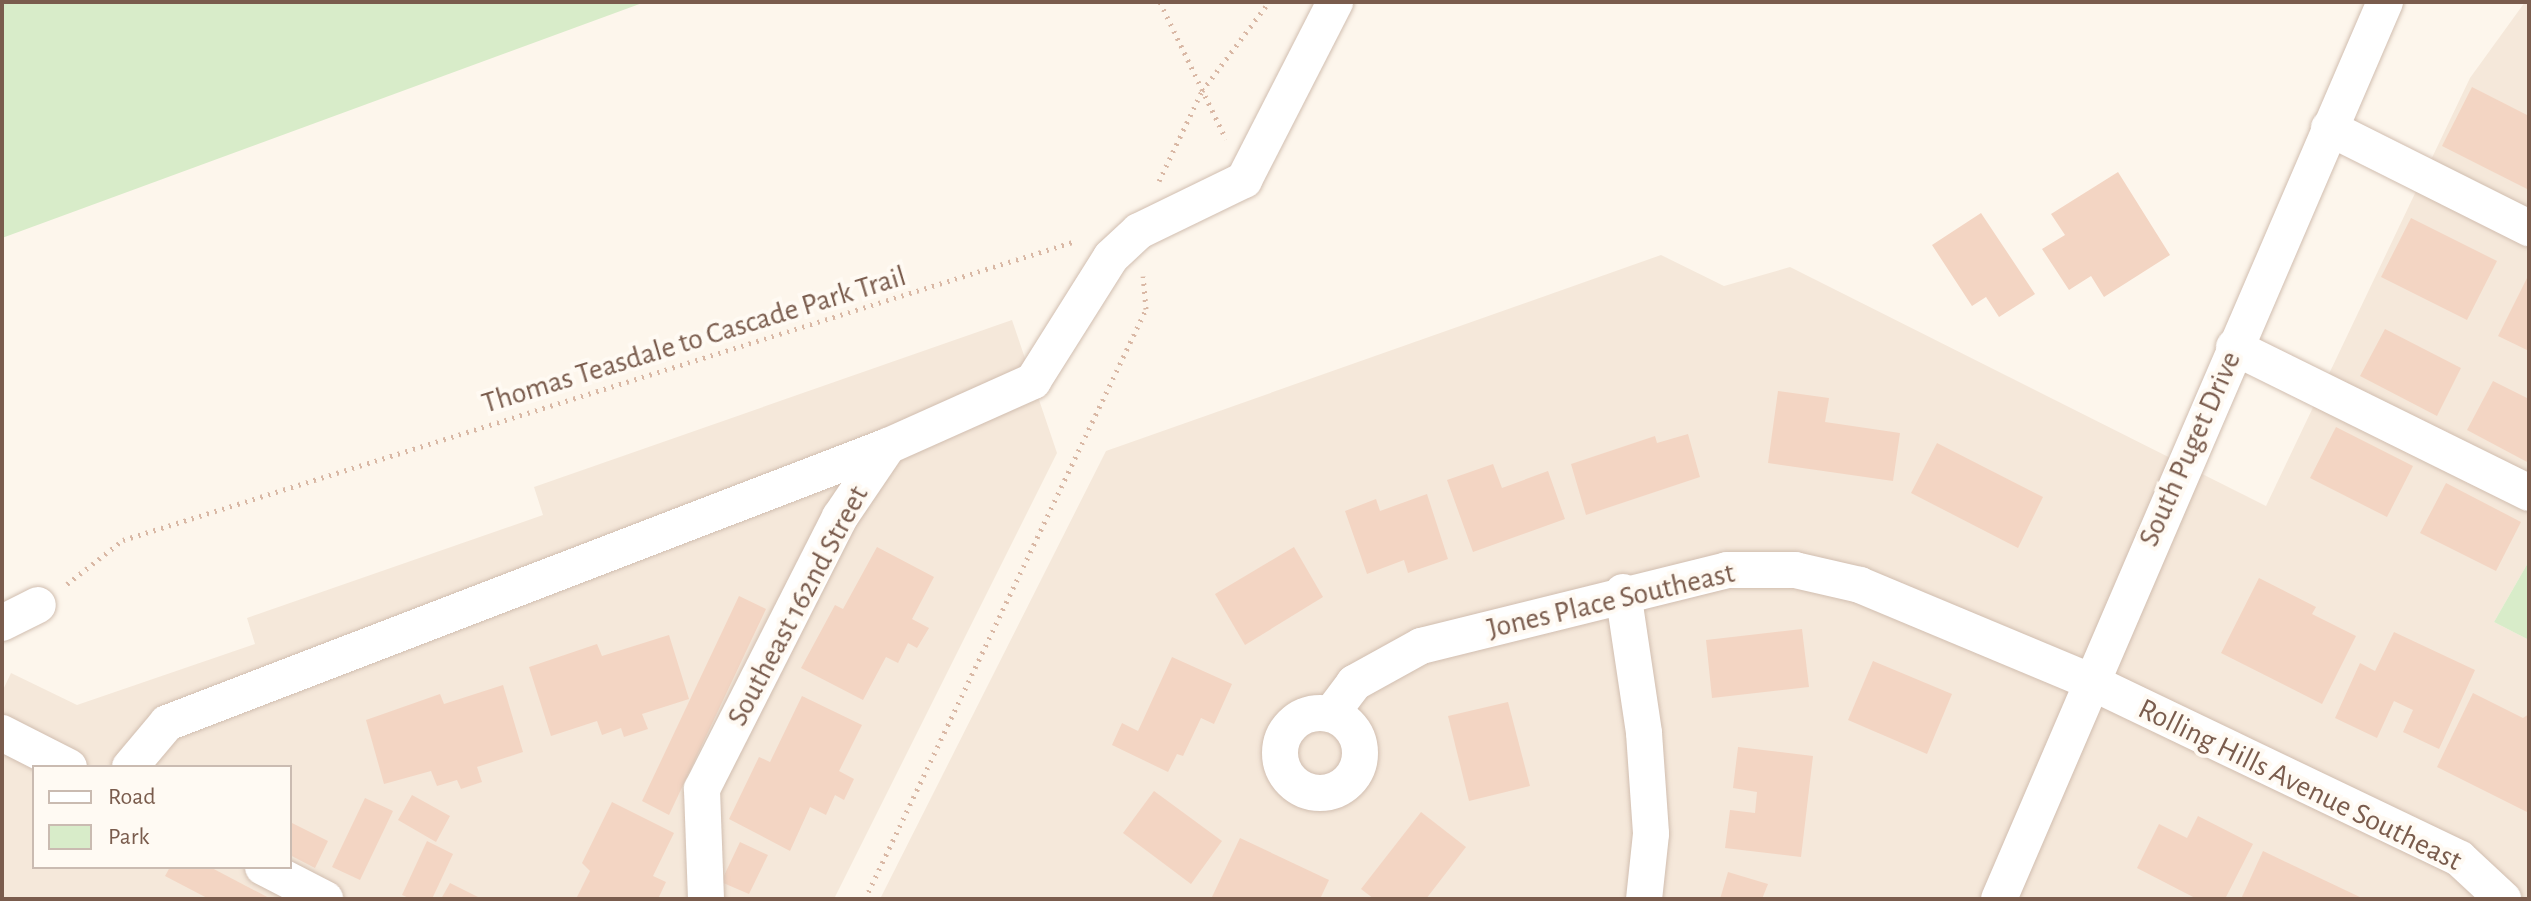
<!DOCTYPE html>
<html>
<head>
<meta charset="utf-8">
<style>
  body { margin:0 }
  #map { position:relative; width:2531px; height:901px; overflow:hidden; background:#fdf6ec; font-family:"Alegreya Sans",sans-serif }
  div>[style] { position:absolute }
  .residential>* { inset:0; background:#f5e8da }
  .green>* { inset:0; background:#d8ecc9 }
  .building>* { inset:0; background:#f3d5c3 }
  .path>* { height:5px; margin-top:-2.5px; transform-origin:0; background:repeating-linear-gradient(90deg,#d9b8a5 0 2px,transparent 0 8px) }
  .roads { filter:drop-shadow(0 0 2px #d1beb0) drop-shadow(0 0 2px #d1beb0) }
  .minor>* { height:36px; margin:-18px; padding:0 18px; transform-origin:18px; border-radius:18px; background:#fff }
  .minor>.ring { margin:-18px; padding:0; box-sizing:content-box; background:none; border:36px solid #fff; border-radius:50% }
  span { translate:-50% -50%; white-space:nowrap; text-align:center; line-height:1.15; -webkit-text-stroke:8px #fffaf3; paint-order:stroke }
  .street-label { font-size:30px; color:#7a5c4d }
  .frame { position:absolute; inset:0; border:4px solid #7a5c4d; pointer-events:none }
  .legend { position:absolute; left:32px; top:765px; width:260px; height:104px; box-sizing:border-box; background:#fffaf3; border:2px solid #cabbb1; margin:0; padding:10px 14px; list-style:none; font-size:24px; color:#7a5c4d }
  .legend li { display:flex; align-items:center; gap:16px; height:40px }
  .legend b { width:40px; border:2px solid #cabbb1 }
</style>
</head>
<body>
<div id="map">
  <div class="residential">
    <i style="clip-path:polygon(2525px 2px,2529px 2px,2529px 561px,2494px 622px,2529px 640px,2529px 899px,880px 899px,1106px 451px,1661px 255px,1724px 286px,1790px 267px,2266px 506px,2470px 78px)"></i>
    <i style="clip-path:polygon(evenodd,1012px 320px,1057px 453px,834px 899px,2px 899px,2px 692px,11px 673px,77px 705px,255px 644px,247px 618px,543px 515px,534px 487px,1012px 320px,34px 767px,290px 767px,290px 867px,34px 867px,34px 767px)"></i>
  </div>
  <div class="green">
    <i style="clip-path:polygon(2px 2px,645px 2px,2px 238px)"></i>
    <i style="clip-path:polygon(2529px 561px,2529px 640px,2494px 622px)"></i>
  </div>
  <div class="building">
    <i style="clip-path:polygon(2472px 87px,2529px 116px,2529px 190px,2442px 146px)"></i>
    <i style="clip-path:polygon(2118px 172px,2170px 255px,2104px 297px,2091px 276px,2069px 290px,2042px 249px,2065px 235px,2051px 214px)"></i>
    <i style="clip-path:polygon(1981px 213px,2035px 294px,1999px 317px,1986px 297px,1972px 306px,1932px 245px)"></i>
    <i style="clip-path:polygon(2411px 218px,2497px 261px,2467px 320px,2381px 277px)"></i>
    <i style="clip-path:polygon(2529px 274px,2529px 351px,2498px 336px)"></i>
    <i style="clip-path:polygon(2385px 329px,2461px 368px,2437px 416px,2360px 376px)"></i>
    <i style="clip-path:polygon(2493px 381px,2529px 399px,2529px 463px,2467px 430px)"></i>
    <i style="clip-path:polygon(1778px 391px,1829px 398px,1825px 422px,1900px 433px,1893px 481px,1768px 463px)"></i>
    <i style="clip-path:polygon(2336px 427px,2413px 466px,2387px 517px,2310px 478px)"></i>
    <i style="clip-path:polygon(1688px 434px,1700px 477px,1586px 515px,1571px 464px,1655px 436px,1657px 443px)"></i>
    <i style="clip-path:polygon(1937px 443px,2043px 497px,2018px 548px,1911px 493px)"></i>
    <i style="clip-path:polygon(1493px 464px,1502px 488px,1548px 471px,1565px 519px,1473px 552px,1447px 480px)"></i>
    <i style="clip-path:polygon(2446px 483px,2521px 522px,2496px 571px,2420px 533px)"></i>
    <i style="clip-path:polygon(1427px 494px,1448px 559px,1408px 573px,1404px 560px,1367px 574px,1345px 511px,1376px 499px,1380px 511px)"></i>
    <i style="clip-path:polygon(877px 547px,934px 577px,912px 619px,929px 628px,917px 648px,908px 643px,898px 663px,886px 657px,863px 700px,801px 668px,835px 605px,843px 609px)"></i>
    <i style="clip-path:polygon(1294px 547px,1323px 597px,1245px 645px,1215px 594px)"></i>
    <i style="clip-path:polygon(2259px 578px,2316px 607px,2312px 614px,2356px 636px,2322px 704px,2221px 653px)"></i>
    <i style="clip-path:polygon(739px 596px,766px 609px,669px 815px,642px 801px)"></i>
    <i style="clip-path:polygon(1802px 629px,1809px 687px,1712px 698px,1706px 640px)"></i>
    <i style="clip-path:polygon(2394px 632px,2475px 670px,2439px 749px,2403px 732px,2413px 710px,2394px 701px,2377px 738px,2335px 718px,2360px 663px,2375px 671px)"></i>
    <i style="clip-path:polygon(669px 635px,689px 699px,642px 714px,648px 729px,624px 737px,621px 728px,602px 735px,597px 721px,551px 736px,529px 667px,597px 644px,602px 656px)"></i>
    <i style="clip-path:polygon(1172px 657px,1232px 684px,1214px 724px,1201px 718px,1183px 756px,1177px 754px,1168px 772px,1112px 745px,1122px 723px,1138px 731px)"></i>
    <i style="clip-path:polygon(1873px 661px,1952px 694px,1927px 754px,1848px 720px)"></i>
    <i style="clip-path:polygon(503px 685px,523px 752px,477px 767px,482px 782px,461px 789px,457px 780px,437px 786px,431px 771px,384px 784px,366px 720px,440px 694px,444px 704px)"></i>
    <i style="clip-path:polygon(2473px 693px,2523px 718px,2529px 714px,2529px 813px,2437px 767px)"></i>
    <i style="clip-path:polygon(802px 696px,862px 725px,839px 771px,854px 779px,844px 800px,835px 795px,826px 815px,810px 807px,790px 851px,729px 819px,759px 757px,770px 762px)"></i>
    <i style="clip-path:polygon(1508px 702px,1530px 786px,1469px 801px,1448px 716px)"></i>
    <i style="clip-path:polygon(1738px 747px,1813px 756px,1801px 857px,1725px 848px,1730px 810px,1755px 813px,1757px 792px,1733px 788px)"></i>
    <i style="clip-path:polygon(1154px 791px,1222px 841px,1191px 884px,1123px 833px)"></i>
    <i style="clip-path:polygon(412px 795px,450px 816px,436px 842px,398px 820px)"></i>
    <i style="clip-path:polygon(365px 798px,393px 811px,360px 880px,332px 867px)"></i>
    <i style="clip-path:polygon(612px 802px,674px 833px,653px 876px,666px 882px,658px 899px,576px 899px,590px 871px,582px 863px)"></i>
    <i style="clip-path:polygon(1421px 812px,1466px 847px,1426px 899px,1374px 899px,1361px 889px)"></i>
    <i style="clip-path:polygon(2198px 816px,2253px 844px,2225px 899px,2197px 899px,2137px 868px,2159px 824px,2187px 838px)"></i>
    <i style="clip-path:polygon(290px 822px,328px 841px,315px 868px,290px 855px)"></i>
    <i style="clip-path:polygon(1240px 838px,1329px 880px,1320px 899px,1211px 899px)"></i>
    <i style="clip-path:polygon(427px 841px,453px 854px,432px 899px,411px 899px,402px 895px)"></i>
    <i style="clip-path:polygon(740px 842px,768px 855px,749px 894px,721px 882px)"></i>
    <i style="clip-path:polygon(2263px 851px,2364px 899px,2241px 899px)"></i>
    <i style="clip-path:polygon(170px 867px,210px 867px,271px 899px,209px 899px,165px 876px)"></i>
    <i style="clip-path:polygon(1728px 872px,1768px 884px,1762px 899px,1720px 899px)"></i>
    <i style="clip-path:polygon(450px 883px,482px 899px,441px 899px)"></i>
  </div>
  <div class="path">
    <i style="left:1160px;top:2px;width:152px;rotate:64.3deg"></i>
    <i style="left:1159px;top:181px;width:100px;rotate:-64.5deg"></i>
    <i style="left:1202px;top:91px;width:111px;rotate:-53deg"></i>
    <i style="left:67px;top:584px;width:71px;rotate:-38.2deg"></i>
    <i style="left:123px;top:540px;width:999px;rotate:-17.42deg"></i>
    <i style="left:865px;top:899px;width:653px;rotate:-64.53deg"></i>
    <i style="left:1146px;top:309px;width:33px;rotate:-95deg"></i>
  </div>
  <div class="roads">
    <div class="minor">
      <i style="left:2329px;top:128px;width:224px;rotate:26.6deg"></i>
      <i style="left:2234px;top:347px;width:329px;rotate:26.3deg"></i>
      <i style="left:1623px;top:592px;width:143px;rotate:81.5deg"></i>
      <i style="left:1644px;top:733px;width:101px;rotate:86deg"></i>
      <i style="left:1651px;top:834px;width:65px;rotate:96.1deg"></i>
      <i style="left:2px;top:623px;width:40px;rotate:-26.6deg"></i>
      <i class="ring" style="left:1280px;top:713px;width:44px;height:44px"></i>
      <i style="left:1331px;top:714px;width:39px;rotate:-53deg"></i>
      <i style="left:1354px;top:683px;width:77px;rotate:-28.9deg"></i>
      <i style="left:1421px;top:646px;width:315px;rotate:-13.9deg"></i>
      <i style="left:1727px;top:570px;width:68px"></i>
      <i style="left:1795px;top:570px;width:67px;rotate:13deg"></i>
      <i style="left:1860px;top:585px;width:248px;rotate:22.7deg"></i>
      <i style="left:2089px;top:681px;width:411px;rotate:25.6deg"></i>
      <i style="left:2460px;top:859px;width:59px;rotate:42.9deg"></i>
      <i style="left:2px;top:733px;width:75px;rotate:26.9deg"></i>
      <i style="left:130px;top:767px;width:57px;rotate:-49.9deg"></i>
      <i style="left:167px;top:723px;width:772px;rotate:-21.02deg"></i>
      <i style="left:263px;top:867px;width:70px;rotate:27.3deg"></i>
      <i style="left:706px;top:899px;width:110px;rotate:-92.1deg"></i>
      <i style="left:702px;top:789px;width:305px;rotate:-63.1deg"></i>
      <i style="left:840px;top:517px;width:86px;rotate:-55.9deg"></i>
      <i style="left:888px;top:446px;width:159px;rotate:-24.1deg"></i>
      <i style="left:1033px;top:381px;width:146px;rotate:-57.8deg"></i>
      <i style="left:1111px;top:257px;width:38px;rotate:-43deg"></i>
      <i style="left:1139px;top:231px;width:117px;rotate:-25.9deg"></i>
      <i style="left:1244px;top:180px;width:200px;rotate:-62.9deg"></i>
      <i style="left:1999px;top:899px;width:977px;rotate:-66.72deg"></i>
    </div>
  </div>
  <div class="street-label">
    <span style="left:694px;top:340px;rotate:-17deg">Thomas Teasdale to Cascade Park Trail</span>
    <span style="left:2190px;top:449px;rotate:-66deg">South Puget Drive</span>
    <span style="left:1611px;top:601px;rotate:-13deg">Jones Place Southeast</span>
    <span style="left:798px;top:606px;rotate:-62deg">Southeast 162nd Street</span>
    <span style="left:2300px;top:785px;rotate:26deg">Rolling Hills Avenue Southeast</span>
  </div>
  <div class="frame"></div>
  <ul class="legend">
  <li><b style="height:10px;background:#fff"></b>Road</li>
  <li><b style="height:22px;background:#d8ecc9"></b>Park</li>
  </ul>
</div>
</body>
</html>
